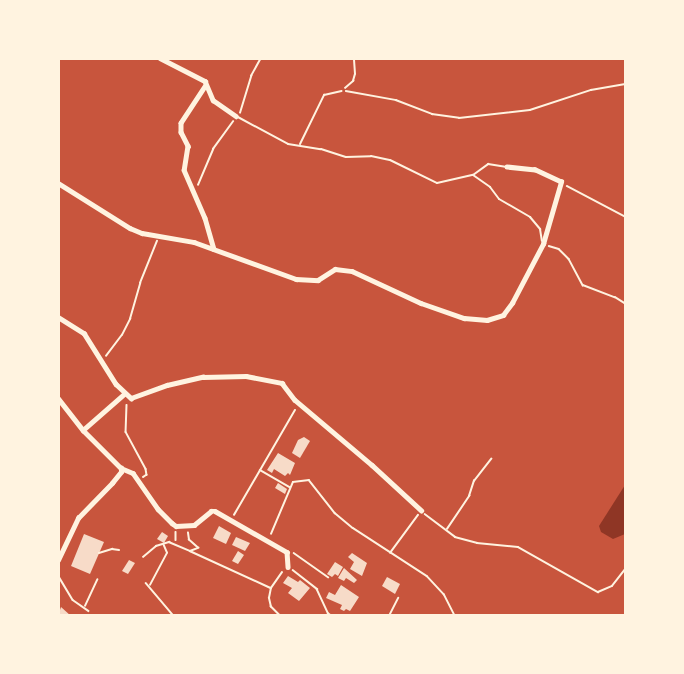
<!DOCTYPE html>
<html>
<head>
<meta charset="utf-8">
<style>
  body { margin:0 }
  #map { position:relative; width:684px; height:674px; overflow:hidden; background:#c8553d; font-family:"Golos Text",sans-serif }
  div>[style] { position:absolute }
  .water>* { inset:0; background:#8f3625 }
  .building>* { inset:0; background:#f7dbc8 }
  .path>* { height:1.5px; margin:-0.75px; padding:0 0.75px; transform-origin:0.75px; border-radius:0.75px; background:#fff3e0 }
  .service>* { height:2px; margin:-1px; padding:0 1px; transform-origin:1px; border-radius:1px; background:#fff3e0 }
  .minor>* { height:4.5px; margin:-2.25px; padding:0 2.25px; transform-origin:2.25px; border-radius:2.25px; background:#fff3e0 }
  span { translate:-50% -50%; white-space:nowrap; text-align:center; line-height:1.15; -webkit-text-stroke:5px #fff3e0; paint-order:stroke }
  .frame { position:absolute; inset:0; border:60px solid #fff3e0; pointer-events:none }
</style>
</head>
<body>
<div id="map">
  <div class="water">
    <i style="clip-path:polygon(625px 485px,625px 534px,613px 539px,601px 532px,599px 526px)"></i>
  </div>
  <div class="building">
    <i style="clip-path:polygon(304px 437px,310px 441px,300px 458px,292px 453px,298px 440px)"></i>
    <i style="clip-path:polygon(278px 453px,295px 463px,290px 475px,288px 473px,285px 476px,274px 469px,272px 473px,267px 470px)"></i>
    <i style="clip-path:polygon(278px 483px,287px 489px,285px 494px,275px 488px)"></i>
    <i style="clip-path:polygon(219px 526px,231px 533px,226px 544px,213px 538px)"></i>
    <i style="clip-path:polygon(162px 532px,168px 536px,164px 543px,157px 539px)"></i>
    <i style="clip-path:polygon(84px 534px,104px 542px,90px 574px,71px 566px)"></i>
    <i style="clip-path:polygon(236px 537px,250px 543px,245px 551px,232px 545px)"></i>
    <i style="clip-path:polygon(238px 551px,244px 555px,238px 564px,232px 561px)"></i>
    <i style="clip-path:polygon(352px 553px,367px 563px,362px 576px,350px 569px,354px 562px,348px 557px)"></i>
    <i style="clip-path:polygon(129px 560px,135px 563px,128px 574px,122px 571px)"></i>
    <i style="clip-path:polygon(335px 562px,343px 567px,338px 576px,335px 574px,332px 577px,327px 574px)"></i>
    <i style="clip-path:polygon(344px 568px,357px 580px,354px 583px,346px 578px,344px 581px,338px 578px)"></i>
    <i style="clip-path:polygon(288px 576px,298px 582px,300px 580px,310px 588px,299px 601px,288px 593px,292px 588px,283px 583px)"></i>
    <i style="clip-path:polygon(387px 577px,400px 584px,395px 594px,382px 586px)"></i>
    <i style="clip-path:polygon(341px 585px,359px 597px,350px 611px,346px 609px,344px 611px,340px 609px,342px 605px,326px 598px,329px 592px,335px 595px)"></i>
    <i style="clip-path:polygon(61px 607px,71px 616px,58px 616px)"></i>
  </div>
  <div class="path">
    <i style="left:345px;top:88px;width:11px;rotate:-41deg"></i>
    <i style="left:353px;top:81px;width:7px;rotate:-74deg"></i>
    <i style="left:355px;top:74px;width:16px;rotate:-94deg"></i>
    <i style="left:346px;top:91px;width:51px;rotate:10.2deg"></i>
    <i style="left:396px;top:100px;width:39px;rotate:21deg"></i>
    <i style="left:432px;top:114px;width:27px;rotate:8deg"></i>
    <i style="left:459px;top:118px;width:71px;rotate:-6.4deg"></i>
    <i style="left:530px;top:110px;width:64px;rotate:-18.2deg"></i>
    <i style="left:591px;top:90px;width:36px;rotate:-10deg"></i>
    <i style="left:240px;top:113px;width:39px;rotate:-73deg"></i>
    <i style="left:251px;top:76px;width:21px;rotate:-61deg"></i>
    <i style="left:198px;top:185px;width:39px;rotate:-67deg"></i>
    <i style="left:213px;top:149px;width:34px;rotate:-54deg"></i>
    <i style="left:567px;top:186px;width:67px;rotate:27.7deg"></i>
    <i style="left:549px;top:246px;width:10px;rotate:17deg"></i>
    <i style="left:559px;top:249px;width:14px;rotate:45deg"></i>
    <i style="left:569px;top:259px;width:30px;rotate:62deg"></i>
    <i style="left:583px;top:285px;width:34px;rotate:21deg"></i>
    <i style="left:615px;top:297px;width:13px;rotate:32deg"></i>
    <i style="left:106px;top:356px;width:26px;rotate:-53deg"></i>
    <i style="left:122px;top:335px;width:18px;rotate:-63deg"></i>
    <i style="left:130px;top:319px;width:37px;rotate:-74deg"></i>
    <i style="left:140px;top:283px;width:45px;rotate:-68deg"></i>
    <i style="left:127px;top:405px;width:27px;rotate:92deg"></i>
    <i style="left:126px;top:432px;width:42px;rotate:61.6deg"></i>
    <i style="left:146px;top:469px;width:6px;rotate:81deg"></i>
    <i style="left:147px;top:475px;width:4px;rotate:146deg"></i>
    <i style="left:260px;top:470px;width:34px;rotate:30deg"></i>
    <i style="left:425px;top:514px;width:38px;rotate:37deg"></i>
    <i style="left:455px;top:537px;width:23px;rotate:15deg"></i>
    <i style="left:477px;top:543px;width:41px;rotate:5.6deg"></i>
    <i style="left:518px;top:547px;width:92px;rotate:29.4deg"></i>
    <i style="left:598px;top:592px;width:15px;rotate:-23deg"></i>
    <i style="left:612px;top:586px;width:23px;rotate:-52deg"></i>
    <i style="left:234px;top:515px;width:121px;rotate:-59.8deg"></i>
    <i style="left:447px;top:529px;width:40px;rotate:-56deg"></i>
    <i style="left:469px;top:496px;width:16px;rotate:-72deg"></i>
    <i style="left:474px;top:481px;width:28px;rotate:-52deg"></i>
    <i style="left:176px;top:532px;width:8px;rotate:90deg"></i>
    <i style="left:271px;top:534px;width:56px;rotate:-67.1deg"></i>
    <i style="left:293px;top:482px;width:16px;rotate:-7deg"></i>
    <i style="left:309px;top:480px;width:42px;rotate:51.8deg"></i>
    <i style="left:335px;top:513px;width:23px;rotate:40deg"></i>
    <i style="left:353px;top:528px;width:88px;rotate:33deg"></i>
    <i style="left:427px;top:576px;width:25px;rotate:47deg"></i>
    <i style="left:444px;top:594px;width:25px;rotate:63deg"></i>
    <i style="left:190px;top:551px;width:89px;rotate:24.6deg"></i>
    <i style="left:99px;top:553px;width:14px;rotate:-17deg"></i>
    <i style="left:112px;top:549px;width:7px;rotate:8deg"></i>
    <i style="left:294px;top:553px;width:42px;rotate:35.2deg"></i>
    <i style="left:390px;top:553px;width:47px;rotate:-53.6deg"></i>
    <i style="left:143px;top:557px;width:17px;rotate:-40deg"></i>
    <i style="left:156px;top:546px;width:14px;rotate:-17deg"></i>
    <i style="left:169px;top:542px;width:23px;rotate:23deg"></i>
    <i style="left:190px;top:551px;width:9px;rotate:-21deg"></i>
    <i style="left:198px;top:548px;width:12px;rotate:-138deg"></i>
    <i style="left:189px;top:540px;width:7px;rotate:-98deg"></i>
    <i style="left:293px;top:570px;width:31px;rotate:38deg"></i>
    <i style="left:317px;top:589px;width:26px;rotate:65deg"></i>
    <i style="left:328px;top:613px;width:5px;rotate:37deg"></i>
    <i style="left:58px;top:575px;width:29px;rotate:59deg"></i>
    <i style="left:73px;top:600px;width:19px;rotate:35deg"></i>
    <i style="left:146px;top:583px;width:43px;rotate:49.7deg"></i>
    <i style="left:150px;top:585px;width:36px;rotate:-62deg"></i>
    <i style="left:167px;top:553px;width:8px;rotate:-113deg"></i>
    <i style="left:85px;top:606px;width:29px;rotate:-65deg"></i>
    <i style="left:280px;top:616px;width:13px;rotate:-135deg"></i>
    <i style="left:271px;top:607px;width:9px;rotate:-103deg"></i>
    <i style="left:269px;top:598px;width:10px;rotate:-79deg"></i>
    <i style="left:271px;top:588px;width:19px;rotate:-55deg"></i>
    <i style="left:389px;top:616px;width:20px;rotate:-63deg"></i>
  </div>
  <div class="service">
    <i style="left:236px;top:116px;width:59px;rotate:28.3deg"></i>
    <i style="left:288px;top:144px;width:33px;rotate:9deg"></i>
    <i style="left:321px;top:149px;width:26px;rotate:18deg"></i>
    <i style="left:346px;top:157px;width:25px;rotate:-2deg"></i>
    <i style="left:371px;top:156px;width:19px;rotate:12deg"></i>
    <i style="left:390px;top:160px;width:52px;rotate:26.1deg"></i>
    <i style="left:437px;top:183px;width:37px;rotate:-13deg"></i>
    <i style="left:473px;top:175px;width:19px;rotate:-36deg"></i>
    <i style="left:488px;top:164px;width:19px;rotate:9deg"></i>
    <i style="left:300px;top:144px;width:55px;rotate:-63.9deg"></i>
    <i style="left:324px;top:95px;width:18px;rotate:-13deg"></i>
    <i style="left:473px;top:175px;width:21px;rotate:35deg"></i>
    <i style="left:490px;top:187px;width:15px;rotate:53deg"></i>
    <i style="left:499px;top:199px;width:36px;rotate:30deg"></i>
    <i style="left:530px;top:217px;width:16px;rotate:50deg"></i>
    <i style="left:540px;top:229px;width:12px;rotate:81deg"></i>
  </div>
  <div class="minor">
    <i style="left:160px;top:58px;width:51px;rotate:27.1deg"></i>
    <i style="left:205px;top:81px;width:21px;rotate:67deg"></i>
    <i style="left:213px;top:100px;width:28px;rotate:35deg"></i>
    <i style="left:206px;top:85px;width:45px;rotate:123.3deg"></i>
    <i style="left:181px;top:123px;width:9px;rotate:90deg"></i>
    <i style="left:181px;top:132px;width:16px;rotate:63deg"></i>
    <i style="left:188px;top:146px;width:24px;rotate:99deg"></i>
    <i style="left:184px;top:170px;width:52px;rotate:66.4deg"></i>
    <i style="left:205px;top:218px;width:32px;rotate:74deg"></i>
    <i style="left:58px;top:183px;width:85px;rotate:32deg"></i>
    <i style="left:130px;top:228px;width:13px;rotate:23deg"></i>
    <i style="left:142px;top:233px;width:53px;rotate:9.8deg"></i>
    <i style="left:194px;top:242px;width:109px;rotate:19.9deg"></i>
    <i style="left:296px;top:279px;width:22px;rotate:3deg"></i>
    <i style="left:318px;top:280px;width:20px;rotate:-33deg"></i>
    <i style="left:335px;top:269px;width:17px;rotate:7deg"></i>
    <i style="left:352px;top:271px;width:76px;rotate:24.9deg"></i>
    <i style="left:421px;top:303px;width:46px;rotate:19.2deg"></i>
    <i style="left:464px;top:318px;width:23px;rotate:5deg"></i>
    <i style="left:487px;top:320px;width:17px;rotate:-17deg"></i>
    <i style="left:503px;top:315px;width:15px;rotate:-53deg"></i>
    <i style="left:512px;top:303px;width:67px;rotate:-62.3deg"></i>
    <i style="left:543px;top:244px;width:65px;rotate:-73.8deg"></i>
    <i style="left:561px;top:182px;width:29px;rotate:-155deg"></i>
    <i style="left:535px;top:170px;width:28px;rotate:-174deg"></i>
    <i style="left:58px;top:317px;width:31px;rotate:32deg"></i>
    <i style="left:84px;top:333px;width:60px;rotate:57.9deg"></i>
    <i style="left:116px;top:384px;width:21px;rotate:43deg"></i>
    <i style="left:131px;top:398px;width:38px;rotate:-20deg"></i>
    <i style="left:167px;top:385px;width:37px;rotate:-13deg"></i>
    <i style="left:203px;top:377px;width:43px;rotate:-1.3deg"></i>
    <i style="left:246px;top:376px;width:37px;rotate:11deg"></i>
    <i style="left:282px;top:383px;width:21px;rotate:53deg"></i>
    <i style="left:295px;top:400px;width:101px;rotate:40.2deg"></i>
    <i style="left:372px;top:465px;width:67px;rotate:42.6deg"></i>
    <i style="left:58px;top:398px;width:41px;rotate:52deg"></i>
    <i style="left:83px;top:430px;width:54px;rotate:45deg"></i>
    <i style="left:121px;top:468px;width:13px;rotate:23deg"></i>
    <i style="left:133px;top:473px;width:44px;rotate:55.2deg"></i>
    <i style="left:158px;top:509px;width:20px;rotate:45deg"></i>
    <i style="left:172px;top:523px;width:5px;rotate:37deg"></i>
    <i style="left:176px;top:526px;width:18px;rotate:-3deg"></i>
    <i style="left:194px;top:525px;width:22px;rotate:-39deg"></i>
    <i style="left:211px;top:511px;width:4px"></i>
    <i style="left:215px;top:511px;width:83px;rotate:29.7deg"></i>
    <i style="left:287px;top:552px;width:15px;rotate:86deg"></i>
    <i style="left:83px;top:430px;width:55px;rotate:-41.3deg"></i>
    <i style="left:58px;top:560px;width:47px;rotate:-64.5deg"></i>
    <i style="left:78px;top:518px;width:49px;rotate:-45.8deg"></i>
    <i style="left:112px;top:483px;width:14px;rotate:-51deg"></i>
    <i style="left:121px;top:472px;width:4px;rotate:-90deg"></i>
  </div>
  <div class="frame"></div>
</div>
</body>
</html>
